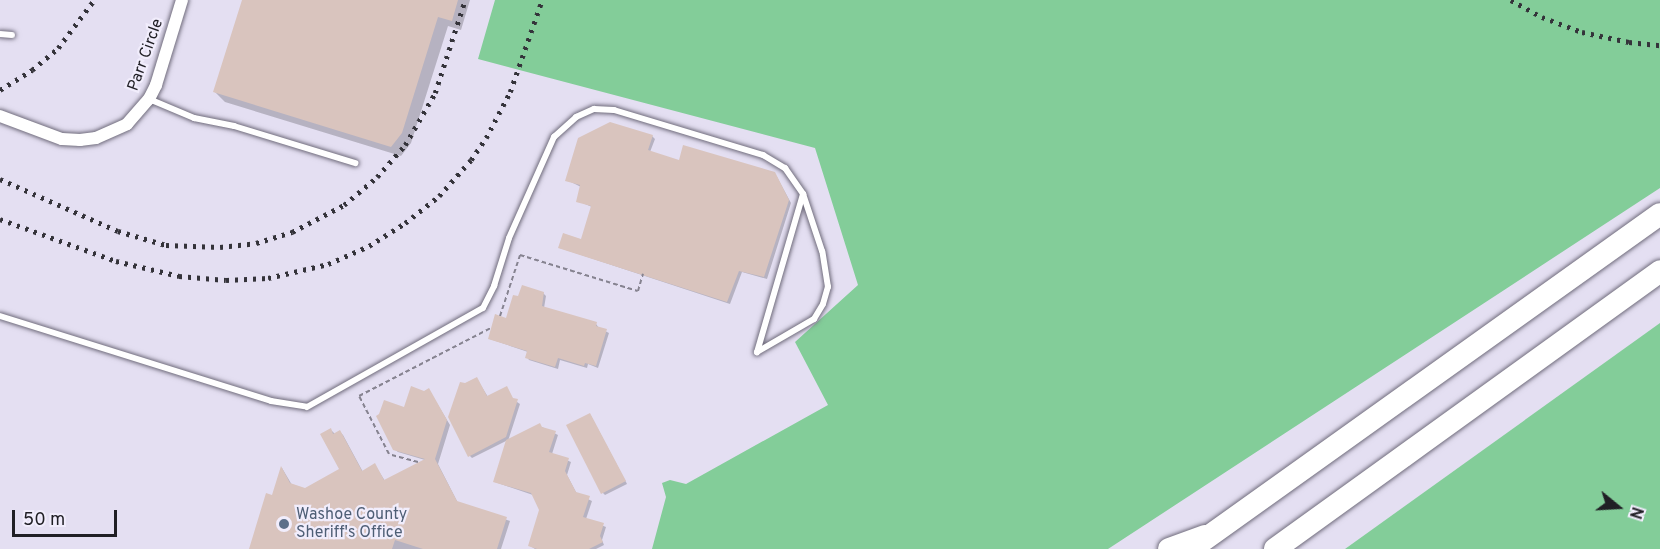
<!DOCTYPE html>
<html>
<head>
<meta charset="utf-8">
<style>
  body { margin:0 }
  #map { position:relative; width:1660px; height:549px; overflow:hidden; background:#e4dff2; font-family:Overpass,sans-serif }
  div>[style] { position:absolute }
  .green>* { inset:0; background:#83cd99 }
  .shadow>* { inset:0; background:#0003 }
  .building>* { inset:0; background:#d9c4be }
  .path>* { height:2px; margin-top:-1px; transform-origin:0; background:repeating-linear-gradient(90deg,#868390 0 4.5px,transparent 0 7.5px) }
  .roads { filter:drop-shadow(0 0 2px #706c7c) drop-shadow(0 0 2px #706c7c) }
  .lane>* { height:6px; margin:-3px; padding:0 3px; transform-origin:3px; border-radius:3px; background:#fff }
  .street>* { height:12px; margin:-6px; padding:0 6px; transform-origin:6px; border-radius:6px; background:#fff }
  .highway>* { height:22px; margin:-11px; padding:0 11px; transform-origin:11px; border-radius:11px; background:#fff }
  .rail>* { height:4.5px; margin-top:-2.25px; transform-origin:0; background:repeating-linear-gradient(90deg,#34333a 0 3px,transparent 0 9px) }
  .dots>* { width:16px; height:16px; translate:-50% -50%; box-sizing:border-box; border:3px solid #f1edfc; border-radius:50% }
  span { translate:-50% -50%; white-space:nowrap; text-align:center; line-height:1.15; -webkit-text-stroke:4.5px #f1edfc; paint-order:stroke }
  .street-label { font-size:16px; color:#201f25 }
  .service-label { font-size:16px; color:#4e5e75 }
  .left { translate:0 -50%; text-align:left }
  .north { position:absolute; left:1588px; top:477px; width:60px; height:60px; -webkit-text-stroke:4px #f1edfc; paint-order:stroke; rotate:108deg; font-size:16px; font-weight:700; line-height:24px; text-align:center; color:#201f25 }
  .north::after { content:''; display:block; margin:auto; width:21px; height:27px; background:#201f25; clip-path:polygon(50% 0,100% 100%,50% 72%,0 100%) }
  .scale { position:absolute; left:12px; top:510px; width:105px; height:27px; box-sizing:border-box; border:3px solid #201f25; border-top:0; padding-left:8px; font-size:18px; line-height:21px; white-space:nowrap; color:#201f25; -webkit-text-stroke:4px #f1edfc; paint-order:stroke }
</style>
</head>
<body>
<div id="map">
  <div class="green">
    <i style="clip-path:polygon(495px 0,1660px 0,1660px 188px,1108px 549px,652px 549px,666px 497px,662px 483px,670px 480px,686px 484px,828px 405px,795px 342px,858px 285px,815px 148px,478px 59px)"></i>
    <i style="clip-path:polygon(1660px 323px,1660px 549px,1345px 549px)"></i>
  </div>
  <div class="shadow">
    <i style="clip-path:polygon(244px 0,470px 0,461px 30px,448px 26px,411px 143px,401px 156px,225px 102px,215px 92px)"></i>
    <i style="clip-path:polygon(652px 136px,655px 139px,650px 152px,680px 162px,777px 177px,791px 203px,767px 279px,742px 272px,730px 304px,560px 248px,582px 240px,592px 207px,578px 201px,581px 187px,567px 180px)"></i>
    <i style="clip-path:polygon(543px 293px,546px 296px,544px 308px,596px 324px,599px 328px,609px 333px,598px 368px,588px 364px,587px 368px,560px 360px,558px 369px,529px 360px,527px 357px,528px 352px,490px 339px,507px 320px)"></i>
    <i style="clip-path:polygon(477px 379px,488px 397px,514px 400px,520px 404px,508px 441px,542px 427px,558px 435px,552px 454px,571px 462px,567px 475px,577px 494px,592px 501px,586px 519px,606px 527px,602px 540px,604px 545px,596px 549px,535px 549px,529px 545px,541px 510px,533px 495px,495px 482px,508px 440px,472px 458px,470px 456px,465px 385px)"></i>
    <i style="clip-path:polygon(429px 390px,450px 425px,438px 464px,458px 503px,510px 521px,501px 549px,250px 549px,273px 496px,282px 468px,292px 485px,305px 489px,341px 470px,331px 430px,335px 434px,340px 432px,343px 435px,363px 472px,375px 465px,385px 481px,425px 460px,398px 452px,394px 449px,405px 408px)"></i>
    <i style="clip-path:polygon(590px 414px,627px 484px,605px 495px,603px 493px)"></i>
  </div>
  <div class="building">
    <i style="clip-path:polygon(242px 0,458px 0,452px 21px,438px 17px,402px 133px,391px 147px,213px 92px)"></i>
    <i style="clip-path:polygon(610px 122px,653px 135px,648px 150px,679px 160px,683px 145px,775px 172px,789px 200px,764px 277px,739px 271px,727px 302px,558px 248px,563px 233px,581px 239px,591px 206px,576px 202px,580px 185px,565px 181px,578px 138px)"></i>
    <i style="clip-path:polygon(522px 285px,544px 292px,542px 306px,597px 322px,596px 326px,607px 329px,596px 366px,585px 363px,584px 366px,558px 358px,555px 367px,525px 358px,527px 351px,488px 339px,495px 314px,506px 318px,513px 295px,518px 296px)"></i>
    <i style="clip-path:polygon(477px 377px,487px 396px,507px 386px,513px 398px,518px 399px,506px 437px,468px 457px,448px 417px,460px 382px,465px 383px)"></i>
    <i style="clip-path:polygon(411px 386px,424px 391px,429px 388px,447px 420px,435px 459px,457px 501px,507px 517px,497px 549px,423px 549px,395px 540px,392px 549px,249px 549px,266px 493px,272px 495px,281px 466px,290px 483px,305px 488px,339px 469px,320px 434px,331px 428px,333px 434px,340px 430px,362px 471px,375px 463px,384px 480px,425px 459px,393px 450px,376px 416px,379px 414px,384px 400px,404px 407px)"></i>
    <i style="clip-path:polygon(590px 413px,626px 481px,601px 494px,566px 425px)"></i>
    <i style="clip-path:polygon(540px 423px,542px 427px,556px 431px,549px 452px,569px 458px,565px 471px,576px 492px,590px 496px,583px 517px,604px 523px,600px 536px,603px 542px,589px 549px,537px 549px,528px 546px,539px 510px,531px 493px,493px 482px,506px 440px)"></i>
  </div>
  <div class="path">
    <i style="left:500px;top:316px;width:64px;rotate:-71.8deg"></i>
    <i style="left:520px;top:255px;width:123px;rotate:17deg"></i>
    <i style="left:638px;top:291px;width:18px;rotate:-74deg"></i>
    <i style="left:418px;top:462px;width:30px;rotate:-165deg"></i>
    <i style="left:389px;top:454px;width:65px;rotate:-117.3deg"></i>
    <i style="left:359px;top:396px;width:148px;rotate:-27.3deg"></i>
  </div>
  <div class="roads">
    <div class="lane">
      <i style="left:0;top:34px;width:12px;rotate:5deg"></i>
      <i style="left:149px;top:99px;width:49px;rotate:22.9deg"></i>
      <i style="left:194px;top:118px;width:41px;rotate:11.3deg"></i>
      <i style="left:234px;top:126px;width:127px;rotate:17deg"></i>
      <i style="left:0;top:316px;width:284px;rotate:17.4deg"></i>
      <i style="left:271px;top:401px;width:36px;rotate:9deg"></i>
      <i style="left:307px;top:407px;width:202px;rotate:-29.4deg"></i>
      <i style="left:483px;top:308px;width:25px;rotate:-63deg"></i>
      <i style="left:494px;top:286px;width:50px;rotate:-72.6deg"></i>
      <i style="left:509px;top:238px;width:111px;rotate:-66deg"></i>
      <i style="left:554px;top:137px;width:30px;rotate:-42deg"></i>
      <i style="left:576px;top:117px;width:20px;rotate:-24deg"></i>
      <i style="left:594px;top:109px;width:20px;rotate:3deg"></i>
      <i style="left:614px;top:110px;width:156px;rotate:16.8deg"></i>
      <i style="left:763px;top:155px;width:26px;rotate:31deg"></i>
      <i style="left:785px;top:168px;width:32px;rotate:55deg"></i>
      <i style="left:803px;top:194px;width:165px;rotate:106.2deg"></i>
      <i style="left:757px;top:352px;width:66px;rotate:-30.1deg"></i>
      <i style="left:814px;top:319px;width:17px;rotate:-59deg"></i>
      <i style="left:823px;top:304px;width:18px;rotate:-74deg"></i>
      <i style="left:828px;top:287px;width:36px;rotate:-99deg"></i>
      <i style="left:822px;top:251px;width:60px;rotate:-108.4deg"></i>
    </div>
    <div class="street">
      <i style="left:0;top:116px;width:66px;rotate:20.4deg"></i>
      <i style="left:62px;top:139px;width:18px;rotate:3deg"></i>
      <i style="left:80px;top:140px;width:16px;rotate:-7deg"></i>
      <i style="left:96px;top:138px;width:34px;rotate:-24deg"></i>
      <i style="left:127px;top:124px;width:33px;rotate:-49deg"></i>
      <i style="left:149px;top:99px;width:16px;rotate:-63deg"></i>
      <i style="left:156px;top:85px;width:89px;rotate:-73deg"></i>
    </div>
    <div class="highway">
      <i style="left:1169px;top:549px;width:38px;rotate:-20deg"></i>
      <i style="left:1191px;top:549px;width:576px;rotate:-35.54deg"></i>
      <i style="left:1275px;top:549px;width:475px;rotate:-35.8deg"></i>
    </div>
  </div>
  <div class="rail">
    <i style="left:1511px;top:0;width:35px;rotate:29deg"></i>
    <i style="left:1542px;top:17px;width:43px;rotate:20.6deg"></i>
    <i style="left:1582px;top:32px;width:48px;rotate:12deg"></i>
    <i style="left:1629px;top:42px;width:31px;rotate:6deg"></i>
    <i style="left:0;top:90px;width:38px;rotate:-32deg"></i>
    <i style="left:32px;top:70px;width:34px;rotate:-40deg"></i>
    <i style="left:58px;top:48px;width:60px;rotate:-53.1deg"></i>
    <i style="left:0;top:179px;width:129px;rotate:23.8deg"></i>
    <i style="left:118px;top:231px;width:50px;rotate:16.3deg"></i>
    <i style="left:166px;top:245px;width:54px;rotate:2.1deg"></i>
    <i style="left:220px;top:247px;width:36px;rotate:-6deg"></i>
    <i style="left:256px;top:243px;width:38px;rotate:-17deg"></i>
    <i style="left:292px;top:232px;width:59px;rotate:-27.4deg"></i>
    <i style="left:344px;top:205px;width:43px;rotate:-40.3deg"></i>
    <i style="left:377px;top:177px;width:43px;rotate:-48.8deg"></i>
    <i style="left:405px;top:145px;width:60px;rotate:-60deg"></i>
    <i style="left:435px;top:93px;width:98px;rotate:-72.1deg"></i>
    <i style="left:0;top:219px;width:123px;rotate:19.9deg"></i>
    <i style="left:116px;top:261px;width:65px;rotate:13.4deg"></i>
    <i style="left:179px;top:276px;width:47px;rotate:4.9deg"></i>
    <i style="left:226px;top:280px;width:42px;rotate:-2.7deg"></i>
    <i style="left:268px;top:278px;width:62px;rotate:-13.1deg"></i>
    <i style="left:328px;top:264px;width:45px;rotate:-23.7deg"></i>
    <i style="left:369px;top:246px;width:43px;rotate:-32.6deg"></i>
    <i style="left:405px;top:223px;width:43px;rotate:-38.5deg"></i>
    <i style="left:439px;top:196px;width:48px;rotate:-48.4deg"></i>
    <i style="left:471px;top:160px;width:27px;rotate:-56deg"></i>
    <i style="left:486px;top:138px;width:52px;rotate:-62.4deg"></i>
    <i style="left:510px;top:92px;width:97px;rotate:-70.8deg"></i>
  </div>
  <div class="dots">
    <i style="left:284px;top:524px;background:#5c6f8a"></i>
  </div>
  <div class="street-label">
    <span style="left:146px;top:55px;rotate:-70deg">Parr Circle</span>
  </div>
  <div class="service-label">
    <span class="left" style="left:296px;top:524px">Washoe County<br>Sheriff's Office</span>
  </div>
  <div class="north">N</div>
  <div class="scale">50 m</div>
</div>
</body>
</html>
